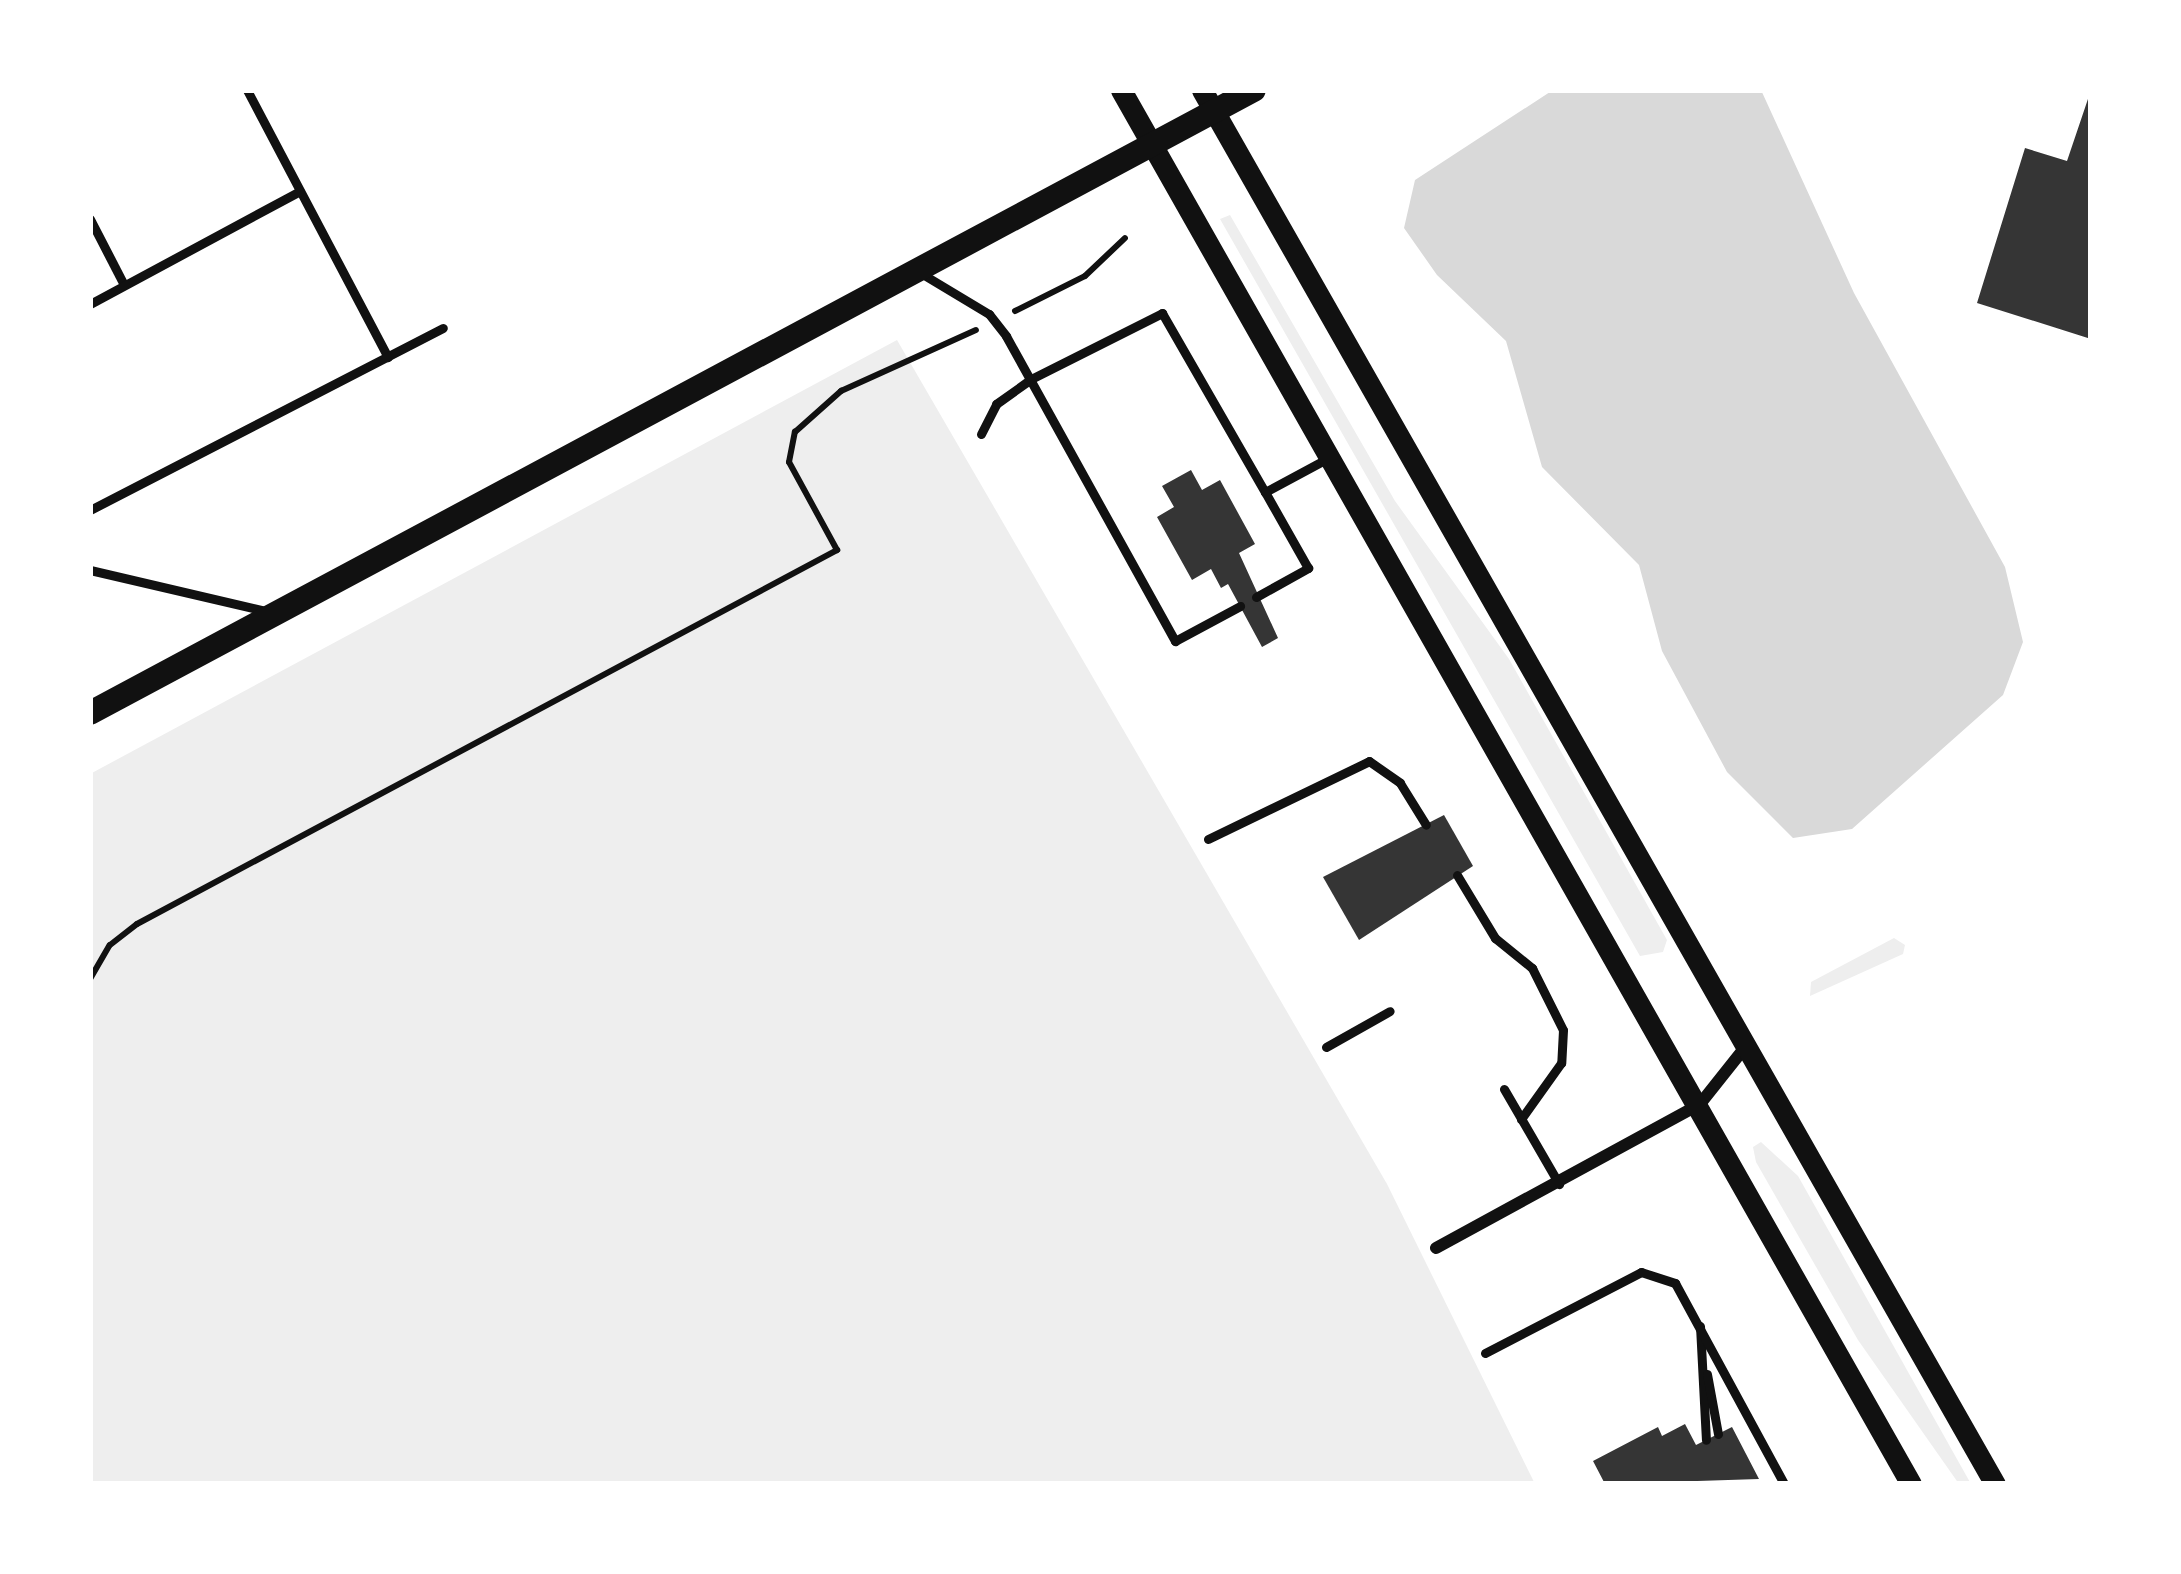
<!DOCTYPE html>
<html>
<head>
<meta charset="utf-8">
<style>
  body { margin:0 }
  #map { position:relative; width:2181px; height:1574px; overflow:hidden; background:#fff; font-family:"Noto Sans",sans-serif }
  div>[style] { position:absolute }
  .green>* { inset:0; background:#eee }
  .water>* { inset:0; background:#d9d9d9 }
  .building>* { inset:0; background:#353535 }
  .path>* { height:6px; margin:-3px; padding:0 3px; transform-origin:3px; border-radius:3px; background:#111 }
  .service>* { height:9px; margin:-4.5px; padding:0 4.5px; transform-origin:4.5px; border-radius:4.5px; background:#111 }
  .minor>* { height:12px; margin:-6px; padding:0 6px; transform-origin:6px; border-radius:6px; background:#111 }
  .tertiary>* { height:21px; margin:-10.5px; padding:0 10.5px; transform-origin:10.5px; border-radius:10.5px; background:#111 }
  .secondary>* { height:24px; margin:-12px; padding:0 12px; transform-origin:12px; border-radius:12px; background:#111 }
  span { translate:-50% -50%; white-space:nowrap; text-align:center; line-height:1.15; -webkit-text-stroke:12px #fff; paint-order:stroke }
  .frame { position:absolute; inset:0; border:93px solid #fff; pointer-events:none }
</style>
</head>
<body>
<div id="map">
  <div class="green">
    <i style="clip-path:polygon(1230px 215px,1395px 501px,1509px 659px,1667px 940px,1663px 952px,1640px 956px,1220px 219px)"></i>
    <i style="clip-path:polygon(897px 340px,1387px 1184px,1535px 1484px,90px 1484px,90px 774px)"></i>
    <i style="clip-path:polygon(1894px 938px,1905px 945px,1903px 954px,1810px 996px,1811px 982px)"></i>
    <i style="clip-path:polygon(1761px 1142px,1798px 1176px,1971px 1484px,1959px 1484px,1858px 1340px,1756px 1162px,1753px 1147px)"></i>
  </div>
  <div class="water">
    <i style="clip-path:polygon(1553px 90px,1761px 90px,1854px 293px,2005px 567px,2023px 642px,2003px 695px,1852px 829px,1793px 838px,1727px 772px,1662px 651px,1639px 565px,1542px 467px,1506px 341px,1437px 275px,1404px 228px,1415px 180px)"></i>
  </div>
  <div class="building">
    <i style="clip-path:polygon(2091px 90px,2091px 339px,1977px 303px,2025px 148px,2067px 161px)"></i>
    <i style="clip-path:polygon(1191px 470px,1202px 490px,1220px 480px,1255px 544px,1239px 553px,1278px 638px,1262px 647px,1228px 584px,1221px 588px,1211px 569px,1192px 580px,1157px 517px,1174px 507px,1162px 486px)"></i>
    <i style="clip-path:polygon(1444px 815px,1473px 866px,1359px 940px,1323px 877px)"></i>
    <i style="clip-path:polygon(1685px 1424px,1696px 1445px,1732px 1427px,1759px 1479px,1605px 1484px,1593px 1461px,1658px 1427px,1662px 1436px)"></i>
  </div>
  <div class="path">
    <i style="left:1015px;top:311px;width:78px;rotate:-26.6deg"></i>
    <i style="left:1085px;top:276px;width:55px;rotate:-43.5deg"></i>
    <i style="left:90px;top:979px;width:39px;rotate:-60deg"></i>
    <i style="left:110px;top:945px;width:34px;rotate:-38deg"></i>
    <i style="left:137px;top:924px;width:794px;rotate:-28.11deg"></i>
    <i style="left:837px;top:550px;width:100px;rotate:-118.6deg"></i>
    <i style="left:789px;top:462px;width:31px;rotate:-79deg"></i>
    <i style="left:795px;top:432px;width:62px;rotate:-41.7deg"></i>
    <i style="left:841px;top:391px;width:148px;rotate:-24.3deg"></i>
  </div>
  <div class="service">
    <i style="left:247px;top:90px;width:302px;rotate:62.2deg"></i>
    <i style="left:90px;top:219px;width:74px;rotate:62.7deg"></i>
    <i style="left:919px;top:272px;width:82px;rotate:31deg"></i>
    <i style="left:989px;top:314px;width:28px;rotate:52deg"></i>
    <i style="left:1006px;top:336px;width:349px;rotate:61deg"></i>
    <i style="left:1175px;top:641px;width:74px;rotate:-28.3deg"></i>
    <i style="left:90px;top:304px;width:238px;rotate:-28.3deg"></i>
    <i style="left:981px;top:434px;width:34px;rotate:-63deg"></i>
    <i style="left:996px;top:404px;width:43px;rotate:-35.5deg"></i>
    <i style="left:1031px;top:379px;width:147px;rotate:-26.7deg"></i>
    <i style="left:1162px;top:313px;width:207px;rotate:60.1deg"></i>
    <i style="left:1265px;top:492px;width:74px;rotate:-28.3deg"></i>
    <i style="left:90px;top:510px;width:397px;rotate:-27.3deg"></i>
    <i style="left:90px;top:570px;width:181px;rotate:13.1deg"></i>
    <i style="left:1256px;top:597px;width:60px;rotate:-29.1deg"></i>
    <i style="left:1308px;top:568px;width:87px;rotate:-119.5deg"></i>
    <i style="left:1208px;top:839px;width:179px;rotate:-25.8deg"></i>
    <i style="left:1369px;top:761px;width:38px;rotate:35deg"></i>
    <i style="left:1400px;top:783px;width:49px;rotate:58.2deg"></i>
    <i style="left:1457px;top:875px;width:74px;rotate:58.9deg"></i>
    <i style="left:1495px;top:938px;width:48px;rotate:39deg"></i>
    <i style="left:1532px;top:968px;width:69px;rotate:63.4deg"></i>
    <i style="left:1563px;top:1030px;width:33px;rotate:93deg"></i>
    <i style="left:1561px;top:1063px;width:69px;rotate:125.5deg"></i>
    <i style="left:1326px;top:1047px;width:73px;rotate:-29.4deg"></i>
    <i style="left:1504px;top:1089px;width:110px;rotate:59.9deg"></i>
    <i style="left:1700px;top:1326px;width:114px;rotate:87deg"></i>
    <i style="left:1485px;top:1353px;width:176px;rotate:-27.4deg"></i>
    <i style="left:1641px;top:1272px;width:36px;rotate:18deg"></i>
    <i style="left:1675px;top:1283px;width:229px;rotate:61.5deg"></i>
    <i style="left:1707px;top:1374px;width:61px;rotate:79.6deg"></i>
  </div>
  <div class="minor">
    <i style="left:1436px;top:1248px;width:301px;rotate:-28.6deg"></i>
    <i style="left:1700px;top:1104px;width:75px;rotate:-51.5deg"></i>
  </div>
  <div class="tertiary">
    <i style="left:1121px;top:90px;width:1602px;rotate:60.46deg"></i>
    <i style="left:1202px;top:90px;width:1604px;rotate:60.37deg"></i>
  </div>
  <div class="secondary">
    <i style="left:90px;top:713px;width:1320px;rotate:-28.16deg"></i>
  </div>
  <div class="frame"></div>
</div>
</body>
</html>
